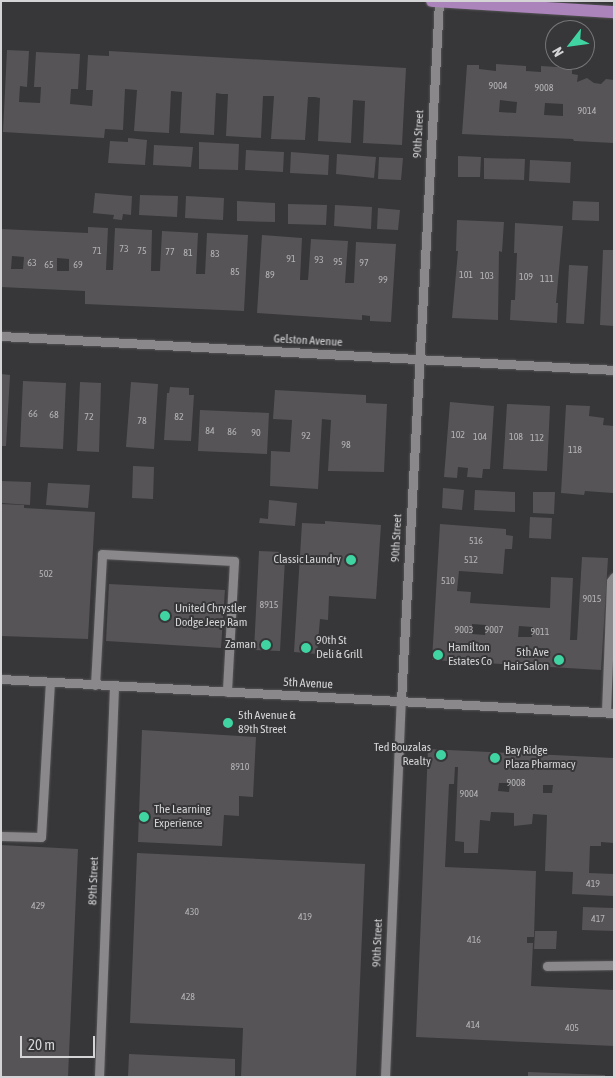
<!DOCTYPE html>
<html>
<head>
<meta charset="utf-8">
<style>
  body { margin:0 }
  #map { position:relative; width:615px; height:1078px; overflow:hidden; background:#373638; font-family:"Asap Condensed",sans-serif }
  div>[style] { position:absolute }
  .building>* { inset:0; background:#565457 }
  .roads { filter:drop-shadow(0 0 1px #555456) drop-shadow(0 0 1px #555456) }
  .minor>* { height:9px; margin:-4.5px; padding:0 4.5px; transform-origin:4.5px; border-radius:4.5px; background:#8a888b }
  .major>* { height:12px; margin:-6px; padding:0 6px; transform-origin:6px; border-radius:6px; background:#ac84bc }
  .dots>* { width:14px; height:14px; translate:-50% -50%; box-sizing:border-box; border:2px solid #373638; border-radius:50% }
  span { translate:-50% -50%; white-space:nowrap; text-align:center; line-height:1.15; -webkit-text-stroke:4px #373638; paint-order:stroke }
  .number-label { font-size:10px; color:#b4b3b6 }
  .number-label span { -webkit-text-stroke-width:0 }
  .street-label { font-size:12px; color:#d4d3d5 }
  .poi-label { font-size:12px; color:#d4d3d5 }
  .right { translate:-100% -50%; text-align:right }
  .left { translate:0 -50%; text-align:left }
  .frame { position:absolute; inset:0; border:2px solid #d4d3d5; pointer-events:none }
  .north { position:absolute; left:545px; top:20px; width:50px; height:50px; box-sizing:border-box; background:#373638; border:1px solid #767577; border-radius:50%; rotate:240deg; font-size:14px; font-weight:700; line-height:20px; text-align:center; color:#d4d3d5 }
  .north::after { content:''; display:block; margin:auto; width:18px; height:22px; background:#3fd4a2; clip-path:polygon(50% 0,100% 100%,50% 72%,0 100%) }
  .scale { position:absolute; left:20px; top:1036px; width:75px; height:22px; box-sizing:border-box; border:2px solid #d4d3d5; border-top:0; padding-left:6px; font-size:15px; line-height:18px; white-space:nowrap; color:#d4d3d5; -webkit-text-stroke:4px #373638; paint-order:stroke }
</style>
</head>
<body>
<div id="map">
  <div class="building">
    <i style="clip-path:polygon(7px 50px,29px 51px,27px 87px,20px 86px,19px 102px,40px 103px,41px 87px,34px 87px,36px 52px,80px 54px,78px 89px,71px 89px,70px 104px,92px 106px,93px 90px,86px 90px,88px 55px,109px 56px,109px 51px,406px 68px,402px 145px,363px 143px,365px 101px,353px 100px,351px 143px,318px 141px,320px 98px,315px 97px,308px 97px,305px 140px,271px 139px,274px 96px,263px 96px,261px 138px,226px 136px,228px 94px,222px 94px,216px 93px,214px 135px,180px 133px,182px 92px,171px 91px,169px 133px,134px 131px,137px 90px,125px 89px,123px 130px,105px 129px,104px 138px,3px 132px)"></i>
    <i style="clip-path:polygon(evenodd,496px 64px,526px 66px,526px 71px,541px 72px,541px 66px,572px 68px,572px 74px,578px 75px,577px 82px,587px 78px,594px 83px,601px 84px,606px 79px,614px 80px,614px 143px,574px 141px,573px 139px,462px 134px,467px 65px,479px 65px,479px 69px,496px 71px,496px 64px,500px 100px,517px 102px,516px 113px,499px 112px,500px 100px,496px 64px,545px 103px,563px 104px,563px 116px,544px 115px,545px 103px)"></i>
    <i style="clip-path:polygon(128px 138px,147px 140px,145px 165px,108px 163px,110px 141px,128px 142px)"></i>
    <i style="clip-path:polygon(199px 142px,239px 144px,238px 170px,199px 169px)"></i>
    <i style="clip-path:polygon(154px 145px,193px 147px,191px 167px,153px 165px)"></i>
    <i style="clip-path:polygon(246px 150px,284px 152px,283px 172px,245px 170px)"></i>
    <i style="clip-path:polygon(291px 152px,329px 155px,328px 175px,290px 173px)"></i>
    <i style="clip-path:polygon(337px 154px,376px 157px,374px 178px,336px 174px)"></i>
    <i style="clip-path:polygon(458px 156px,481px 157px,480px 177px,458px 177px)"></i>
    <i style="clip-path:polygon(379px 157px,403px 158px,401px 180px,378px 179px)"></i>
    <i style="clip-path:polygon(484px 158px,525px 159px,524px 180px,484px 179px)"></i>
    <i style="clip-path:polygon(530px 160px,571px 162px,570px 183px,529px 181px)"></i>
    <i style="clip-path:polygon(95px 193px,132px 196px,131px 215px,123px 214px,122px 220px,113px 219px,114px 215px,93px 213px)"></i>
    <i style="clip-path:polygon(140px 195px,178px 196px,177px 217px,139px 215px)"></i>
    <i style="clip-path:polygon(186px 196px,224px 198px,223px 220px,185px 218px)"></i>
    <i style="clip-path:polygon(237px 201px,275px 203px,275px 222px,237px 221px)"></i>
    <i style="clip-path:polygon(573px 201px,599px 202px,599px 221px,572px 220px)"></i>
    <i style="clip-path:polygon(288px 204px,327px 205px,326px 225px,288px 224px)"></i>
    <i style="clip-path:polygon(335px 205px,372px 207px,371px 229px,334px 226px)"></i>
    <i style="clip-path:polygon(378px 208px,400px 210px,398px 230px,377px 229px)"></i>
    <i style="clip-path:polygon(457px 220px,504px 222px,502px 252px,499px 251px,498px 320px,452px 318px,458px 251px,456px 251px)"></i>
    <i style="clip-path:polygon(515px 223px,563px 226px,556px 303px,558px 303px,557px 323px,510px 320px,511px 300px,515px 300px,517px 253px,514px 253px)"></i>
    <i style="clip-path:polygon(evenodd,88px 227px,108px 228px,106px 270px,113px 270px,115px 228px,152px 230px,151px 271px,160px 271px,162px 231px,198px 233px,196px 274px,205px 274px,207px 233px,248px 235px,244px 311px,85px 304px,85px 291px,1px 287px,1px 229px,88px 233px,88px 227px,12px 256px,24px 257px,23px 269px,11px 269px,12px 256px,88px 227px,57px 258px,69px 259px,69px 271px,57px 271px,57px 258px)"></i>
    <i style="clip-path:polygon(262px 235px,302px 238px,300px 280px,308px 280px,311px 239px,348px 241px,345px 283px,354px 283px,356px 242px,396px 244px,391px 322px,370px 321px,370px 316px,362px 315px,362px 320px,257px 313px)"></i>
    <i style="clip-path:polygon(603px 250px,614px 250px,614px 326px,600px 325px)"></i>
    <i style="clip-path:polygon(569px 265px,588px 266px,584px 324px,566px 323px)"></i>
    <i style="clip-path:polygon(1px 374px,10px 375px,6px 446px,1px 446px)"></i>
    <i style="clip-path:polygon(23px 381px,66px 383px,63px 449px,20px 447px)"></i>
    <i style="clip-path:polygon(80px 382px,101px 383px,99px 452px,77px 451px)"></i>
    <i style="clip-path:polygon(131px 382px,158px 384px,154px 449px,126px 447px)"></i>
    <i style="clip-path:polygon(170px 387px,189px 388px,189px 395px,194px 395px,191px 441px,164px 440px,167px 393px,169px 393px)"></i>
    <i style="clip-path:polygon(275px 390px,366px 395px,366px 403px,387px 404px,384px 472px,328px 471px,331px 420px,322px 419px,318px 489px,270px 486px,271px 451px,290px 452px,292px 420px,273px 419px)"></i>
    <i style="clip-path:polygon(450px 402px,494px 406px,490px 469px,483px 469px,482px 478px,467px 477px,468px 468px,458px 467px,457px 478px,444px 477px)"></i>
    <i style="clip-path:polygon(507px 404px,550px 406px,547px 471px,503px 469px)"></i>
    <i style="clip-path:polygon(566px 405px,590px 406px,589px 416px,604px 418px,603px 425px,614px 426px,613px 493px,585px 491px,584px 495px,561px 493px)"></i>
    <i style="clip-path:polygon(200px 410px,269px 413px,267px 454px,198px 451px)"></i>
    <i style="clip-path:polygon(133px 466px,154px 467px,153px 499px,132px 498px)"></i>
    <i style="clip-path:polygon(1px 481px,31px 482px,30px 505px,1px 503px)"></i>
    <i style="clip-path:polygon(48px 483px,90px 485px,88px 508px,46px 505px)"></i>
    <i style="clip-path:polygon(443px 488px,464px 490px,462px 510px,442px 508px)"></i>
    <i style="clip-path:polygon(475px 490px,515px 492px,515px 512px,474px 510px)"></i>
    <i style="clip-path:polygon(533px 492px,555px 492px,554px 514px,533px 513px)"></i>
    <i style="clip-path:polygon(269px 500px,297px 503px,295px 526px,259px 523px,260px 518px,268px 519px)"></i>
    <i style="clip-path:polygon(1px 504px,24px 505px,24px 508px,95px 512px,88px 639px,1px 636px)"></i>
    <i style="clip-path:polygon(530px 517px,552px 518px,551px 539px,529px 538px)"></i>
    <i style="clip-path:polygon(325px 521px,381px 525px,376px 599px,329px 596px,328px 620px,320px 619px,317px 654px,294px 652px,302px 523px,325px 524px)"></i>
    <i style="clip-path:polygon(evenodd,440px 524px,506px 529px,506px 535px,513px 536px,512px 549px,505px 549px,503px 574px,459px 571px,457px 591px,471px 592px,470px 603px,550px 608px,551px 577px,573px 578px,570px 640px,577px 640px,582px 557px,608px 558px,601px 670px,432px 660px,440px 524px,472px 624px,486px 625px,485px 635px,472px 634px,472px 624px,440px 524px,519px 626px,533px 627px,532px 637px,518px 637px,519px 626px)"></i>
    <i style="clip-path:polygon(259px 551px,282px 552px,282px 559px,285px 559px,280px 651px,254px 650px)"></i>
    <i style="clip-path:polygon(109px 584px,225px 590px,221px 648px,106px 641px)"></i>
    <i style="clip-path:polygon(142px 730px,256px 737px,253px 797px,239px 796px,239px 816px,224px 815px,222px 846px,138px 842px)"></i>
    <i style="clip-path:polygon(evenodd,428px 749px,614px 758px,614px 843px,601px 842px,601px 846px,590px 846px,589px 873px,614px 874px,614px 896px,572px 894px,573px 872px,545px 871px,547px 815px,533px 814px,532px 824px,514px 826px,514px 813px,491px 812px,490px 821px,480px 820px,478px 853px,464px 853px,464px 842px,455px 841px,458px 767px,455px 767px,454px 784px,449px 784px,445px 867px,536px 871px,534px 937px,527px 937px,527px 943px,533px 943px,531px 986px,614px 990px,614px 1046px,416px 1037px,428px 749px,499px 783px,510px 783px,509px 792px,498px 791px,499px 783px,428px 749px,543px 785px,553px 785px,552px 793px,543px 793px,543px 785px)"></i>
    <i style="clip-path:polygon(1px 845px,78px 849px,68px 1077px,1px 1077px)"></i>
    <i style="clip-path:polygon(137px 853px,365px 864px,356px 1077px,241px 1077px,243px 1028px,130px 1023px)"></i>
    <i style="clip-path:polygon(583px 907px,614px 908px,614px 931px,582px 930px)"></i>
    <i style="clip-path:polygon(535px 931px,557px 931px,556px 949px,534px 949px)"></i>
    <i style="clip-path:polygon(129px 1054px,235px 1059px,235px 1077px,128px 1077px)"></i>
    <i style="clip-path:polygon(528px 1072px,605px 1075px,605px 1077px,528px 1077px)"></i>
  </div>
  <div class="roads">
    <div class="minor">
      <i style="left:1px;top:336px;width:614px;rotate:3.17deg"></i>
      <i style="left:1px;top:679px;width:614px;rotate:3.17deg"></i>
      <i style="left:95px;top:685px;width:131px;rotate:-86.9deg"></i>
      <i style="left:102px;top:554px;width:132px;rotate:3deg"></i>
      <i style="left:234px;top:561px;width:131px;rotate:93.1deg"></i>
      <i style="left:606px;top:712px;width:131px;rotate:-87.8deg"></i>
      <i style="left:611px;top:581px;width:5px;rotate:-53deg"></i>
      <i style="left:1px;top:836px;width:40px;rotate:1.4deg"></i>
      <i style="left:41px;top:837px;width:155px;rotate:-86.7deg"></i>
      <i style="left:547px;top:966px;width:67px;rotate:-0.9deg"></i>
      <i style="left:99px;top:1077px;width:391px;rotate:-87.8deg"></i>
      <i style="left:385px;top:1077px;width:376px;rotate:-87.6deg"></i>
      <i style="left:401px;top:701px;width:701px;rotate:-86.89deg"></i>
    </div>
    <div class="major">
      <i style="left:432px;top:1px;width:182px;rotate:3.5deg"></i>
    </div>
  </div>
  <div class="dots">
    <i style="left:351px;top:560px;background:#3fd4a2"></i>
    <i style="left:165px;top:616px;background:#3fd4a2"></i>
    <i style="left:266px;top:645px;background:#3fd4a2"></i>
    <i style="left:306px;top:648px;background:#3fd4a2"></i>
    <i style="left:438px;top:655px;background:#3fd4a2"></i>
    <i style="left:559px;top:660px;background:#3fd4a2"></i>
    <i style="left:228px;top:723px;background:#3fd4a2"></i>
    <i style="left:441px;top:755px;background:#3fd4a2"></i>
    <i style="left:495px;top:758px;background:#3fd4a2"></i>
    <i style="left:144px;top:817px;background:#3fd4a2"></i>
  </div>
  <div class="number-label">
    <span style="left:498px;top:86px">9004</span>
    <span style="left:544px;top:88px">9008</span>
    <span style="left:587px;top:111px">9014</span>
    <span style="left:124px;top:249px">73</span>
    <span style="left:97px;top:251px">71</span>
    <span style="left:142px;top:251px">75</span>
    <span style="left:170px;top:252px">77</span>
    <span style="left:188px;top:253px">81</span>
    <span style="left:215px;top:254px">83</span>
    <span style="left:291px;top:259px">91</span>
    <span style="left:319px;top:260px">93</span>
    <span style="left:338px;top:262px">95</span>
    <span style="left:32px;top:263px">63</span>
    <span style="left:364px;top:263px">97</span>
    <span style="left:49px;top:265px">65</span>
    <span style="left:78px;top:265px">69</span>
    <span style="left:235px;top:272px">85</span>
    <span style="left:270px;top:275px">89</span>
    <span style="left:466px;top:275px">101</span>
    <span style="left:487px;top:276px">103</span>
    <span style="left:526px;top:277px">109</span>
    <span style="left:547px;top:279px">111</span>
    <span style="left:383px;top:280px">99</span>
    <span style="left:33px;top:414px">66</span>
    <span style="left:54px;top:415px">68</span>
    <span style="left:89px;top:417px">72</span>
    <span style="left:179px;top:417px">82</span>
    <span style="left:142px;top:421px">78</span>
    <span style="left:210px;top:431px">84</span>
    <span style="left:232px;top:432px">86</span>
    <span style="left:256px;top:433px">90</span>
    <span style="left:458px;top:435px">102</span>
    <span style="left:306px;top:436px">92</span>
    <span style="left:480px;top:437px">104</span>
    <span style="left:516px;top:437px">108</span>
    <span style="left:537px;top:438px">112</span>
    <span style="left:346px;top:445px">98</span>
    <span style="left:575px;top:450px">118</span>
    <span style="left:476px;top:541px">516</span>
    <span style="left:471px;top:560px">512</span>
    <span style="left:46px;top:574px">502</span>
    <span style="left:448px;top:581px">510</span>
    <span style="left:592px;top:599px">9015</span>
    <span style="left:269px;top:605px">8915</span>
    <span style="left:464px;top:630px">9003</span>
    <span style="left:494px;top:630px">9007</span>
    <span style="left:540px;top:632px">9011</span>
    <span style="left:240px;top:767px">8910</span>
    <span style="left:516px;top:783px">9008</span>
    <span style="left:469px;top:794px">9004</span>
    <span style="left:593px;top:884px">419</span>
    <span style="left:38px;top:906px">429</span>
    <span style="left:192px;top:912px">430</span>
    <span style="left:305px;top:917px">419</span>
    <span style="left:598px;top:919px">417</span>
    <span style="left:474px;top:940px">416</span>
    <span style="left:188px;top:997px">428</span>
    <span style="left:473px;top:1025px">414</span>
    <span style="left:572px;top:1028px">405</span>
  </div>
  <div class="street-label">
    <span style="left:419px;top:134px;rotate:-87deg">90th Street</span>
    <span style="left:308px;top:341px;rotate:3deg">Gelston Avenue</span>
    <span style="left:397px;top:538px;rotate:-87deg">90th Street</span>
    <span style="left:308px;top:684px;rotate:3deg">5th Avenue</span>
    <span style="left:94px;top:881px;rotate:-88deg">89th Street</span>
    <span style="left:378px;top:943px;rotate:-88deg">90th Street</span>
  </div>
  <div class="poi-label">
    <span class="right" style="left:341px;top:560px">Classic Laundry</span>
    <span class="left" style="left:175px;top:616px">United Chrystler<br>Dodge Jeep Ram</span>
    <span class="left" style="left:316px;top:648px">90th St<br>Deli &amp; Grill</span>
    <span class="right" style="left:256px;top:645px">Zaman</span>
    <span class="left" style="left:448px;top:655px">Hamilton<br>Estates Co</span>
    <span class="right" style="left:549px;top:660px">5th Ave<br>Hair Salon</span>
    <span class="left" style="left:238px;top:723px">5th Avenue &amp;<br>89th Street</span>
    <span class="right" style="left:431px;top:755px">Ted Bouzalas<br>Realty</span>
    <span class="left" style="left:505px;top:758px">Bay Ridge<br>Plaza Pharmacy</span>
    <span class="left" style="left:154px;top:817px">The Learning<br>Experience</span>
  </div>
  <div class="frame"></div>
  <div class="north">N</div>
  <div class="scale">20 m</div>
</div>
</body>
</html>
